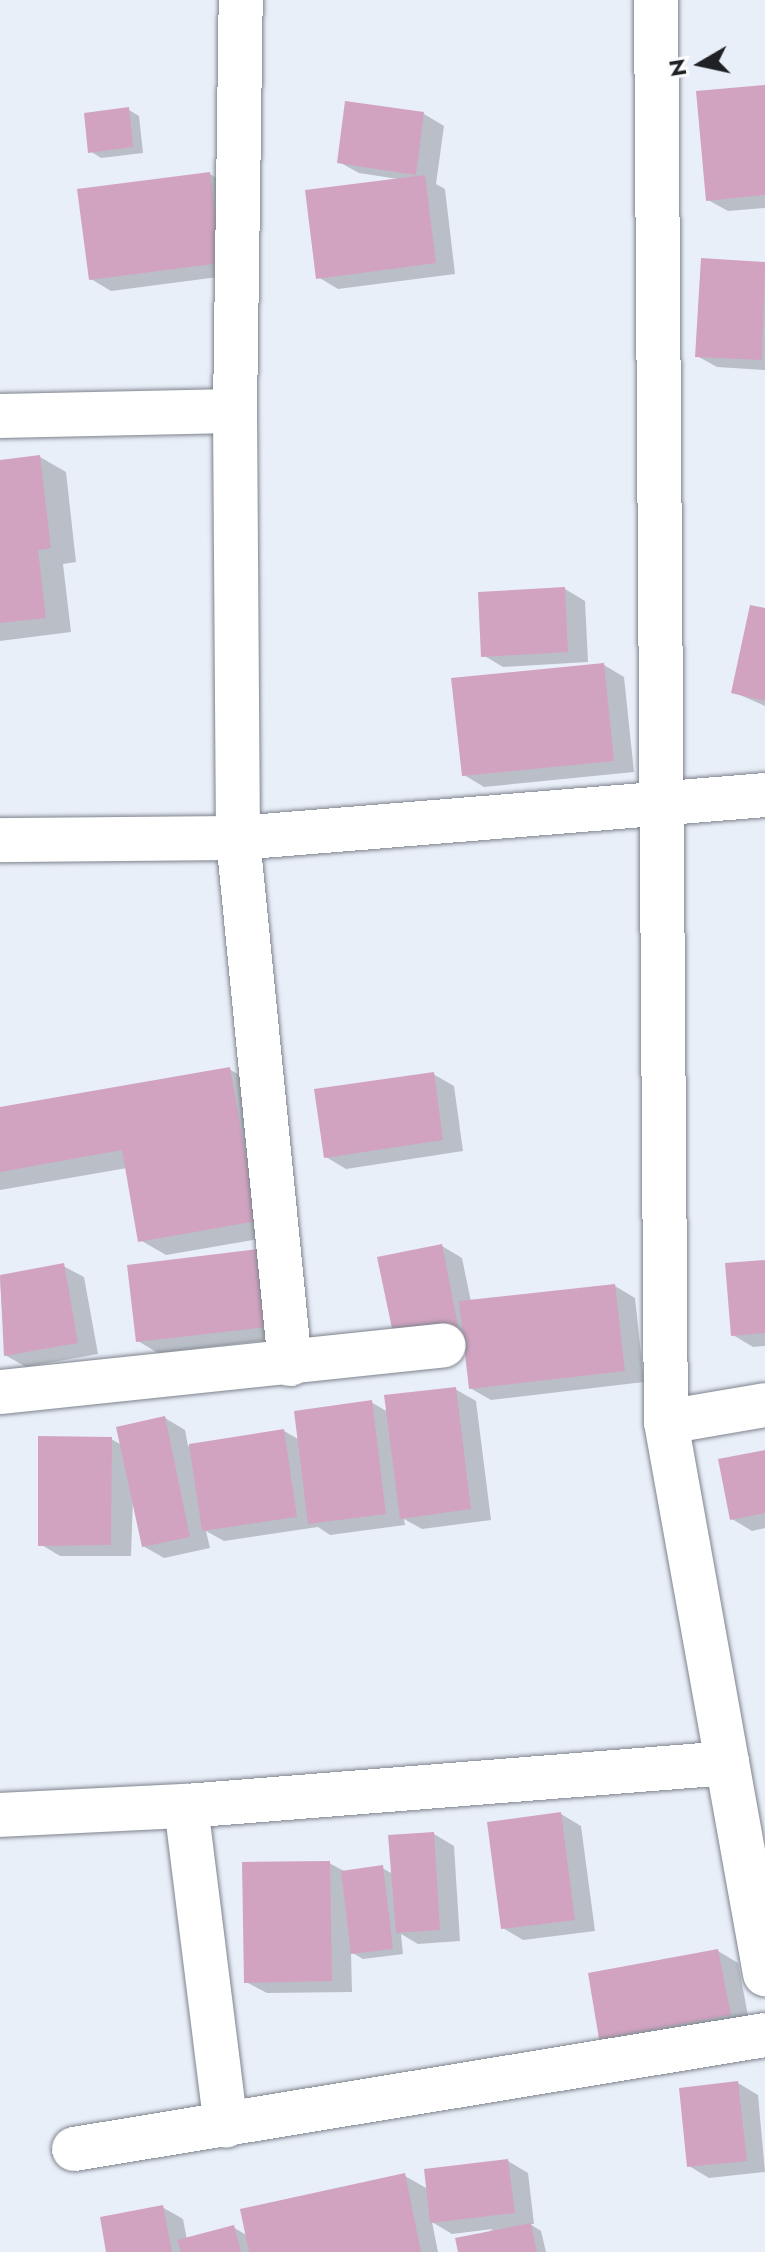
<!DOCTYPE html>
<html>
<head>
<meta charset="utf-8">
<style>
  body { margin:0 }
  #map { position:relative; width:765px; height:2252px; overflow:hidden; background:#e9eff9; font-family:Jost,sans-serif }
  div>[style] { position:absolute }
  .shadow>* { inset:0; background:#0003 }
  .building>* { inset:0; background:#d1a3c1 }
  .roads { filter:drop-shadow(0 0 2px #7e838c) drop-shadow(0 0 2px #7e838c) }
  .minor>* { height:44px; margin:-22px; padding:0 22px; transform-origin:22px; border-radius:22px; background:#fff }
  span { translate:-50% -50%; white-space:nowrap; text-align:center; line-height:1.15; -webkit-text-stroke:7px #fbfcfe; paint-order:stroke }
  .north { position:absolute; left:661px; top:24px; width:80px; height:80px; -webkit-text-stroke:6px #fbfcfe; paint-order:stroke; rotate:261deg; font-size:22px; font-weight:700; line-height:32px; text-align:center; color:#1f2125 }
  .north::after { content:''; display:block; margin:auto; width:28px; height:36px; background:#1f2125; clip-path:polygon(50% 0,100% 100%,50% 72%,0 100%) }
</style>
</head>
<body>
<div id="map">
  <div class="shadow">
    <i style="clip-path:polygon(765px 87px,765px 208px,728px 211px,708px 200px)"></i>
    <i style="clip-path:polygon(129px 110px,139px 116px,143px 153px,101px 158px,90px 151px)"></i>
    <i style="clip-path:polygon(424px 114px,444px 126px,436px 184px,445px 189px,455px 274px,338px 289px,318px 277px,398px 179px,359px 173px,339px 162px)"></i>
    <i style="clip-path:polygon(210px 174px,230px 186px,241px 274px,111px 291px,91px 279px)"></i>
    <i style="clip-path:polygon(703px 260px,765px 264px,765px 370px,717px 367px,697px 356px)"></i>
    <i style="clip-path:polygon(40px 457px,66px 472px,76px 562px,63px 564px,71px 632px,0 641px,0 462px)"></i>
    <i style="clip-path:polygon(565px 589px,585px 601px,588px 662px,503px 667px,483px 655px)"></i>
    <i style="clip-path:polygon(765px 610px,765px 706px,733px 692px)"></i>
    <i style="clip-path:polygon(604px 665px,624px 677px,634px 772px,484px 787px,464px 775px)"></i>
    <i style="clip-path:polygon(229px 1069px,255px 1084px,282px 1235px,166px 1255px,140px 1240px,127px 1168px,0 1190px,0 1109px)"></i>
    <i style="clip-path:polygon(433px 1074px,454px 1086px,463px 1151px,346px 1169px,326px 1157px)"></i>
    <i style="clip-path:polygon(442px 1246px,462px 1258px,471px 1302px,615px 1286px,635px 1298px,644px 1382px,491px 1400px,470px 1388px,465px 1339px,416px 1349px)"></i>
    <i style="clip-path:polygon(765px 1262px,765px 1346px,753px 1347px,733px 1335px)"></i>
    <i style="clip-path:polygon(63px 1266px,84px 1277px,98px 1354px,26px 1367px,5px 1355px,0 1277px)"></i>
    <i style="clip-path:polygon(129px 1266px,295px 1337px,158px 1353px,138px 1341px)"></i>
    <i style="clip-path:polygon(455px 1389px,476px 1401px,491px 1520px,422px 1529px,404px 1519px,405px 1525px,330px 1535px,318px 1527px,224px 1541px,206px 1531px,210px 1548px,164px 1558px,143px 1546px,133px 1498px,131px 1556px,60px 1556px,40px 1544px,111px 1439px,122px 1445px,165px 1418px,185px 1430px,188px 1446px,284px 1431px,300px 1440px,371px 1402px,388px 1412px)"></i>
    <i style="clip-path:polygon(765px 1452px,765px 1528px,752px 1531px,732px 1519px)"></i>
    <i style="clip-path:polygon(561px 1814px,581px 1826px,595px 1931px,523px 1940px,503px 1928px)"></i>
    <i style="clip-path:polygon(434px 1834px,454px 1846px,460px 1941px,418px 1944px,401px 1934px,403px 1954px,363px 1959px,351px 1952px,352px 1992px,267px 1993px,246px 1982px,329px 1863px,346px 1872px,382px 1868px,393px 1874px)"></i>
    <i style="clip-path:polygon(718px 1951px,738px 1963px,750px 2026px,621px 2050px,601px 2038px)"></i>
    <i style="clip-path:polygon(738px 2083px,758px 2095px,765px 2172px,709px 2178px,689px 2166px)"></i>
    <i style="clip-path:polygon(508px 2161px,528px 2173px,534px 2224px,530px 2224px,541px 2231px,546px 2252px,460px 2252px,493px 2229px,452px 2234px,432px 2222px,438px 2252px,108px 2252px,162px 2207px,183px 2219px,187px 2240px,233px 2227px,248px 2236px,405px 2176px,428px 2189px)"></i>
  </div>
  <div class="building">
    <i style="clip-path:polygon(765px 85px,765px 195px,706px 201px,696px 91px)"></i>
    <i style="clip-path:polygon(345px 101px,424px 112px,416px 175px,337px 163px)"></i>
    <i style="clip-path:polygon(129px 107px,133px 147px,88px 153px,84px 113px)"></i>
    <i style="clip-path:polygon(210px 172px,221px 263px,89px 280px,77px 189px)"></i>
    <i style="clip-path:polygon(425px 175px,436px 263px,316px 279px,305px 190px)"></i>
    <i style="clip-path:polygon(701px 258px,765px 262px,762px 360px,695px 357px)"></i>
    <i style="clip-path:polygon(40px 455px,51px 548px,38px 550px,46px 618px,0 623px,0 460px)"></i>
    <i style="clip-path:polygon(565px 587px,568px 652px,481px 657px,478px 592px)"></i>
    <i style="clip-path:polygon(750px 605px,765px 608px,765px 701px,731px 693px)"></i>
    <i style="clip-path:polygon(604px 663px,614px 761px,462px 776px,451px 678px)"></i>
    <i style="clip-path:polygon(230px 1067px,257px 1221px,138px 1242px,122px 1150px,0 1172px,0 1107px)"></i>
    <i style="clip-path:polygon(434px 1072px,443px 1140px,324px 1158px,314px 1089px)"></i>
    <i style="clip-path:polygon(442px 1244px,458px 1326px,394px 1338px,377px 1257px)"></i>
    <i style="clip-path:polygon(267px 1248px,276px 1326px,136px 1342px,127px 1265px)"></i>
    <i style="clip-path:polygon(765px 1260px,765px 1333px,731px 1336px,725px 1263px)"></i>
    <i style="clip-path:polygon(64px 1263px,78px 1343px,4px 1356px,0 1275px)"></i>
    <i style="clip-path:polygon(615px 1284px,625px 1371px,469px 1389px,459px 1301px)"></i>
    <i style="clip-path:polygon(456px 1387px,471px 1509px,400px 1519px,384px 1395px)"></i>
    <i style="clip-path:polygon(372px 1400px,386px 1514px,308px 1524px,294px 1411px)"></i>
    <i style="clip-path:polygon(165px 1416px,190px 1537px,142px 1547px,116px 1427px)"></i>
    <i style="clip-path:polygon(284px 1429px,297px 1517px,202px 1531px,189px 1444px)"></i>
    <i style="clip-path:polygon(38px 1436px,112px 1437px,111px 1545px,38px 1546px)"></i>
    <i style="clip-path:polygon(765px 1450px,765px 1513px,730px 1520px,718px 1459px)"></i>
    <i style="clip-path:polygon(561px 1812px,575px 1920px,501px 1929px,487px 1822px)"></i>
    <i style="clip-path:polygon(434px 1832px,440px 1930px,396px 1933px,388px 1835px)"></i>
    <i style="clip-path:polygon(330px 1861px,332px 1981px,244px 1983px,242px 1862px)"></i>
    <i style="clip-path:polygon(383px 1865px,393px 1949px,351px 1954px,341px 1871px)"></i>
    <i style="clip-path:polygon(718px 1949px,731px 2015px,599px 2039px,588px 1973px)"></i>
    <i style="clip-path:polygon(738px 2081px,747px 2161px,687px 2167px,679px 2088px)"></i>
    <i style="clip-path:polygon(508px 2159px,515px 2213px,430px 2223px,424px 2169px)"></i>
    <i style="clip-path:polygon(405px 2173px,421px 2252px,249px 2252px,240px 2209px)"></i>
    <i style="clip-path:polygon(163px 2205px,172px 2252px,106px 2252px,100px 2217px)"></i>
    <i style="clip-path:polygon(531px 2223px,537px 2252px,458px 2252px,455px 2238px)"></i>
    <i style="clip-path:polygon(234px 2225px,241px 2252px,181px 2252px,177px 2240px)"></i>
  </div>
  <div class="roads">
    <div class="minor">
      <i style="left:656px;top:0;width:1422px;rotate:89.6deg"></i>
      <i style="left:666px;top:1422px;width:561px;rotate:79.83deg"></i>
      <i style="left:235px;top:411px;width:411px;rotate:-89.2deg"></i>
      <i style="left:0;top:416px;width:235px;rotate:-1.2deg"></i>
      <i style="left:235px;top:411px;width:427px;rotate:89.6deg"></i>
      <i style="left:238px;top:838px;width:238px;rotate:179.5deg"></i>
      <i style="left:290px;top:1364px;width:529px;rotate:-95.65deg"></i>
      <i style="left:238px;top:838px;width:529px;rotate:-4.66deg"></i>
      <i style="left:0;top:1392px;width:446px;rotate:-6deg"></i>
      <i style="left:666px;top:1422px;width:100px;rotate:-9.7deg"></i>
      <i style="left:186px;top:1806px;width:322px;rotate:82.9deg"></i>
      <i style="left:0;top:1815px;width:186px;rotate:-2.8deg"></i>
      <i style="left:186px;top:1806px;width:543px;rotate:-4.54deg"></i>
      <i style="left:74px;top:2149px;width:700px;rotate:-9.37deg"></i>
    </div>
  </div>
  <div class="north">N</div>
</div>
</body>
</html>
